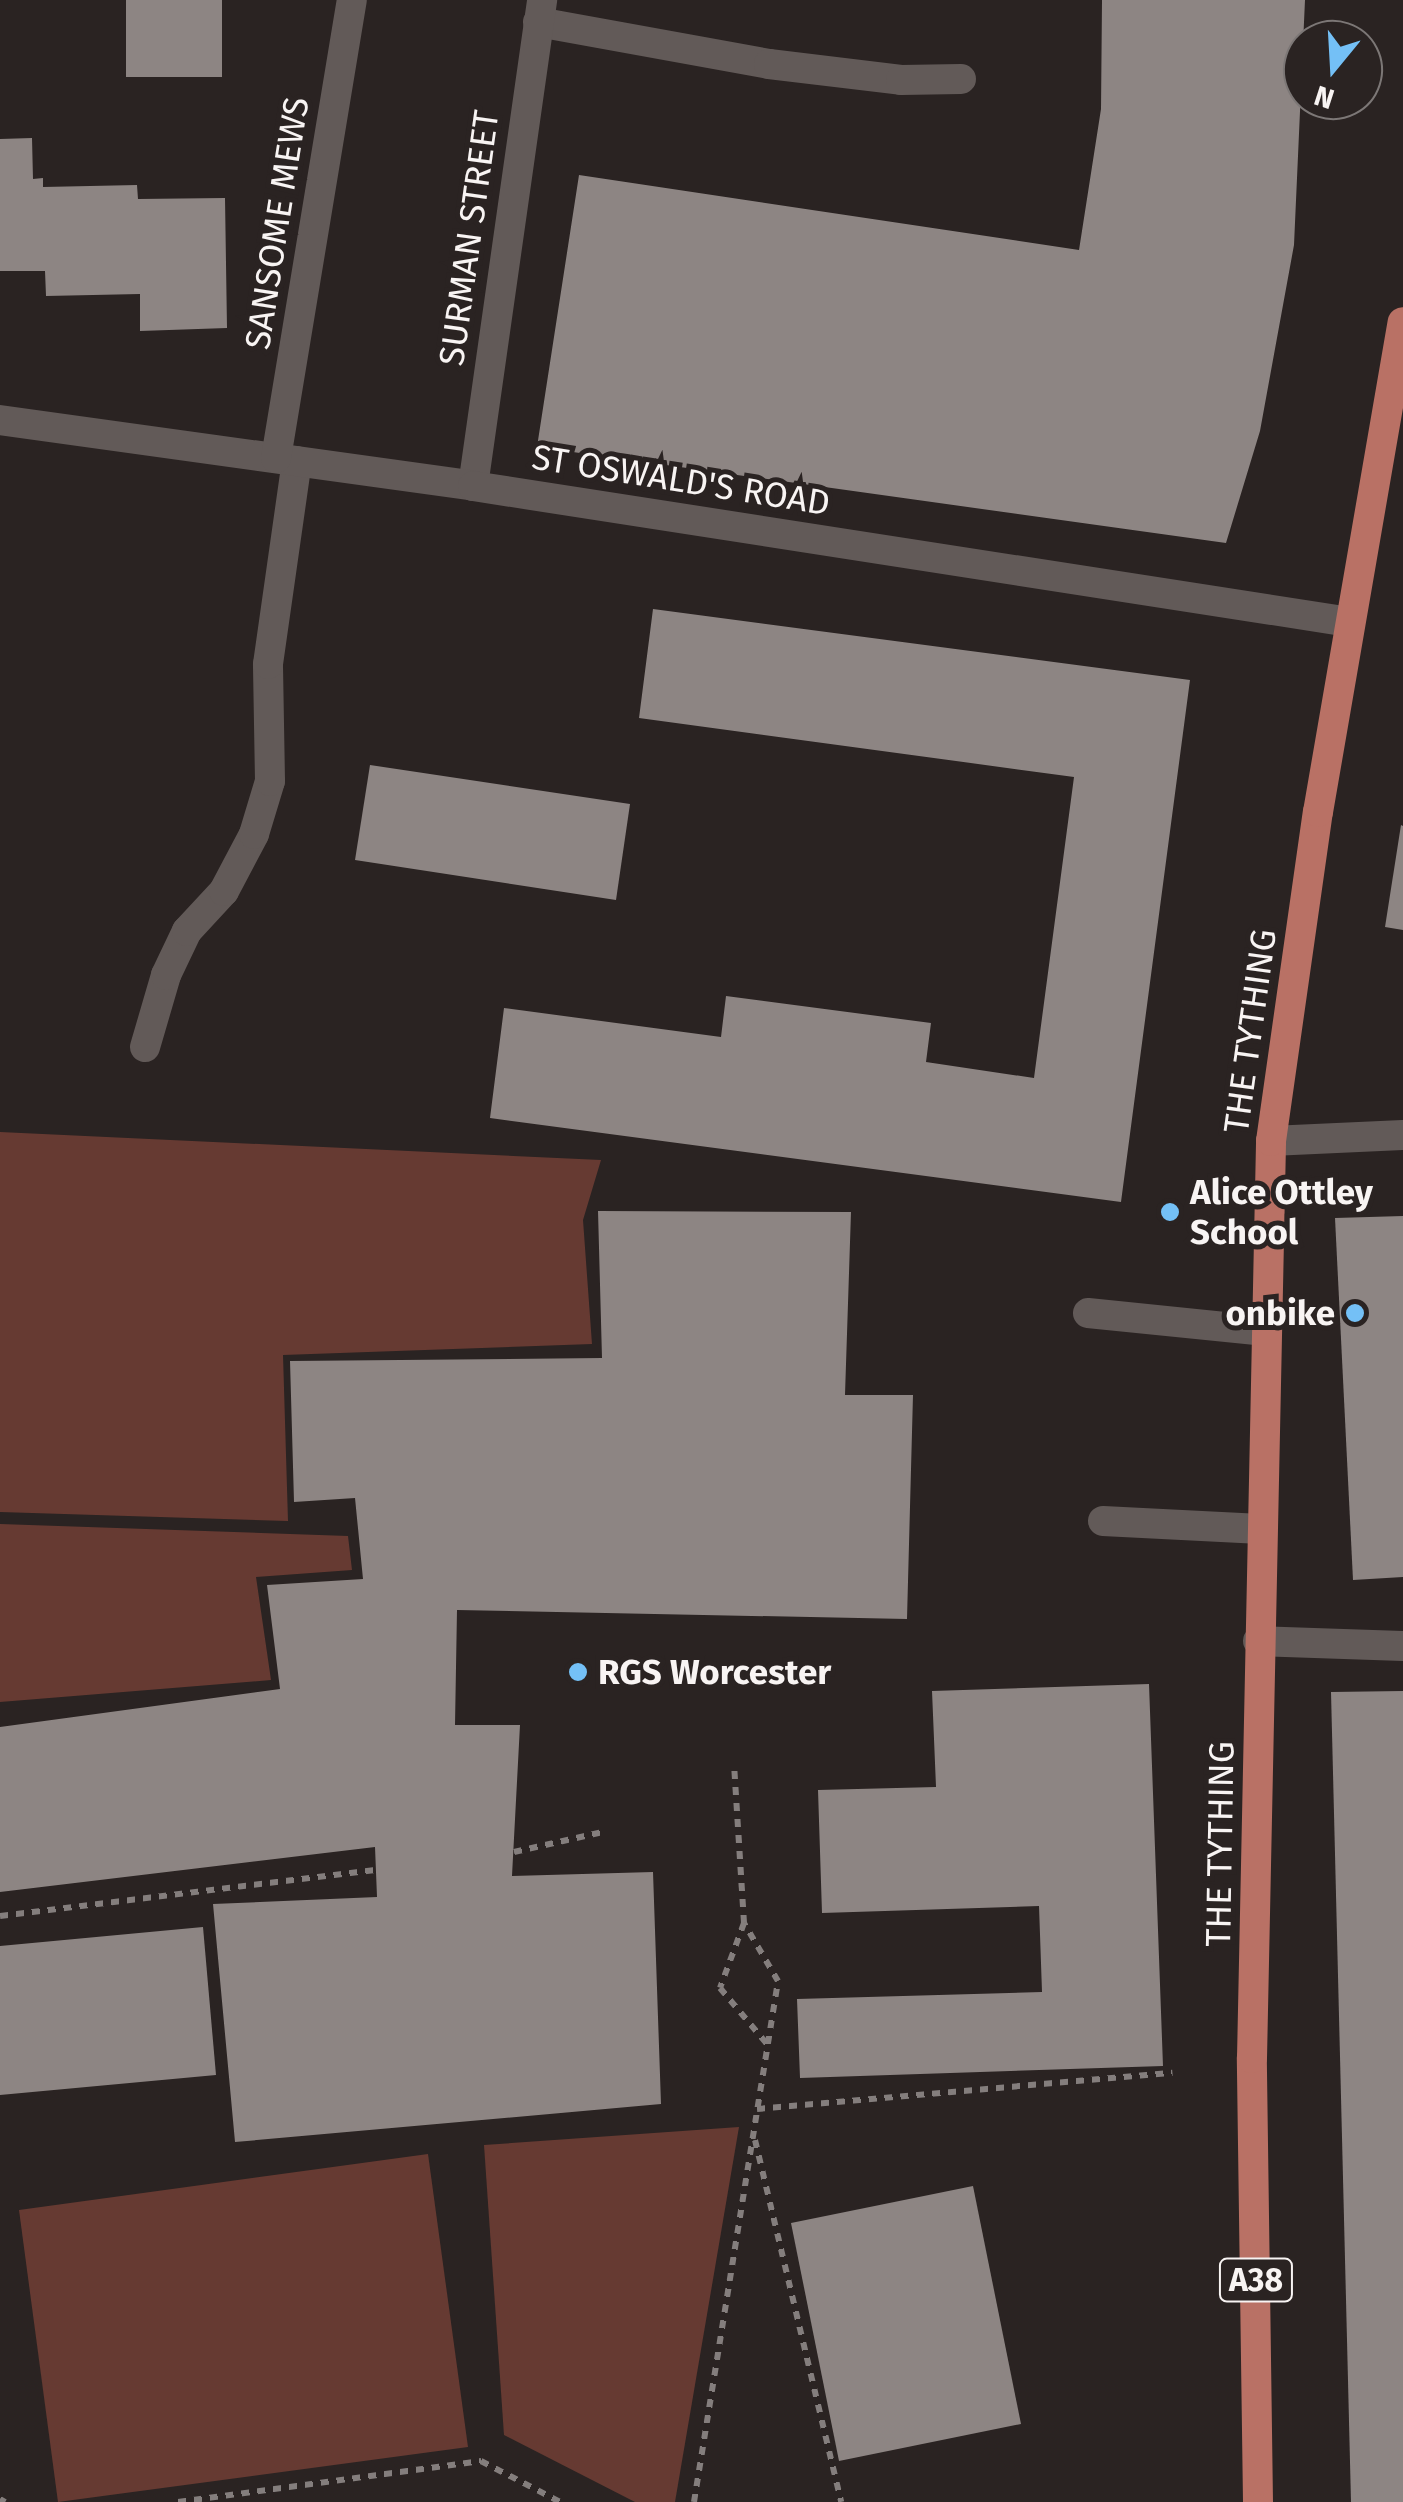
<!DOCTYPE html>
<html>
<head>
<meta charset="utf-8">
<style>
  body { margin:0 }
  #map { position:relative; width:1403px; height:2502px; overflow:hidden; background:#2a2322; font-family:"Fira Sans",sans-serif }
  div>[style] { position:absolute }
  .green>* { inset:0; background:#663a32 }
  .building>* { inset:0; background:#8d8583 }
  .path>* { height:6px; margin-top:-3px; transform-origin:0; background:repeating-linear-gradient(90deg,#847e7d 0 8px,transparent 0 16px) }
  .lane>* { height:30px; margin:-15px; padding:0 15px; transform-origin:15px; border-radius:15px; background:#625a58 }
  .street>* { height:30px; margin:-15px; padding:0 15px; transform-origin:15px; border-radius:15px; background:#625a58 }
  .primary>* { height:30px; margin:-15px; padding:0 15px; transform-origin:15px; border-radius:15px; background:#b97165 }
  .dots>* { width:28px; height:28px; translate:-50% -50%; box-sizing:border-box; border:5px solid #2a2322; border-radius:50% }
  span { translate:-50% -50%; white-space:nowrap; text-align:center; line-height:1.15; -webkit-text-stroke:10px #2a2322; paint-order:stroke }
  .shield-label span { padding:2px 8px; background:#2a2322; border:2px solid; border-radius:8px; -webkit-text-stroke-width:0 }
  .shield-label { font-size:32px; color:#f8f4f3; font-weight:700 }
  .street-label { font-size:35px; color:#f8f4f3 }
  .poi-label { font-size:35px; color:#f8f4f3; font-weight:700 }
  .left { translate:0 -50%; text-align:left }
  .right { translate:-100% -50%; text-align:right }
  .north { position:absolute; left:1283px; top:20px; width:100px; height:100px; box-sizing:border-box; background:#2a2322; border:2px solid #7c7776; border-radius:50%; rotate:198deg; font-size:28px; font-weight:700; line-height:40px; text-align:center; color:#f8f4f3 }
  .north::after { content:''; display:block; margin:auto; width:35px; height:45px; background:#74c0f6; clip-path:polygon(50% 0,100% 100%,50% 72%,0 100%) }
</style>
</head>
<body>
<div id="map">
  <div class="green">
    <i style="clip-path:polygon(0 1132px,601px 1160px,583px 1220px,592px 1344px,283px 1355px,288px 1521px,0 1512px)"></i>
    <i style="clip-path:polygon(0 1524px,348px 1536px,352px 1570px,256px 1577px,271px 1680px,0 1702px)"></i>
    <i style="clip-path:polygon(739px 2127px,675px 2502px,635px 2502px,504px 2435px,484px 2145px)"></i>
    <i style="clip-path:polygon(428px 2154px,468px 2447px,58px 2502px,19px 2210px)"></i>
  </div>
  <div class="building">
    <i style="clip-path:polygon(126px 0,222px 0,222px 77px,126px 77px)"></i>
    <i style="clip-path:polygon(1102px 0,1305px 0,1294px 245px,1260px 431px,1226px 543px,537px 447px,579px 175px,1079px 250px,1101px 109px)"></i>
    <i style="clip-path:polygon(32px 138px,33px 179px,43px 178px,43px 187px,137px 185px,138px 199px,225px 198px,227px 328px,140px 331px,140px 294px,46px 296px,45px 271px,0 271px,0 139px)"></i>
    <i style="clip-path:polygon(653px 609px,1190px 680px,1121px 1202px,490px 1118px,504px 1008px,721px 1037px,726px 996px,931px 1023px,926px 1062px,1034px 1078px,1074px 777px,639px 718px)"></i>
    <i style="clip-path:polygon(370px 765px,630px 804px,616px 900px,355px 860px)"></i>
    <i style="clip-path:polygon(1401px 825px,1403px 826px,1403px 930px,1385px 927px)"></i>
    <i style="clip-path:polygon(598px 1211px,851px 1212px,845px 1395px,913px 1395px,907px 1619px,457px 1610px,455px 1725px,520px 1725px,512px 1876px,653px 1872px,661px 2104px,235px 2142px,213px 1904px,377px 1897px,375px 1847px,0 1892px,0 1727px,280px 1689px,267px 1585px,363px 1579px,355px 1498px,294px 1502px,290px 1361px,602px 1358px)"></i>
    <i style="clip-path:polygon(1403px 1216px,1403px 1577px,1353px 1580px,1335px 1218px)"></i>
    <i style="clip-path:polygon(1149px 1684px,1163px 2066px,800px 2078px,797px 1999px,1042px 1992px,1039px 1906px,822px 1913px,818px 1790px,936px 1787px,932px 1691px)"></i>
    <i style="clip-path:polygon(1403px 1691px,1403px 2502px,1351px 2502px,1331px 1692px)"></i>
    <i style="clip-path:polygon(203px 1927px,216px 2075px,0 2095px,0 1946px)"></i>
    <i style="clip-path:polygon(973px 2186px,1021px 2424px,839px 2461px,791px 2223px)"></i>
  </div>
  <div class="path">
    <i style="left:514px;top:1852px;width:91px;rotate:-12.7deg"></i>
    <i style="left:0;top:1916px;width:380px;rotate:-7deg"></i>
    <i style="left:744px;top:1923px;width:69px;rotate:110.3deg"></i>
    <i style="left:720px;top:1988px;width:73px;rotate:50deg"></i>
    <i style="left:757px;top:2109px;width:417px;rotate:-5deg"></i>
    <i style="left:755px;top:2140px;width:372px;rotate:76.6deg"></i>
    <i style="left:0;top:2499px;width:6px;rotate:31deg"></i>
    <i style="left:178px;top:2502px;width:306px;rotate:-7.7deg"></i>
    <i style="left:481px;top:2461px;width:89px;rotate:27.4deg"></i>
    <i style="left:694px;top:2502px;width:528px;rotate:-80.84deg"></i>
    <i style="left:778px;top:1981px;width:67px;rotate:-120.4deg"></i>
    <i style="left:744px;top:1923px;width:158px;rotate:-93.6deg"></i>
  </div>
  <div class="lane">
    <i style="left:538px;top:22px;width:235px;rotate:10.3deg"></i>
    <i style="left:769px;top:64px;width:133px;rotate:6.9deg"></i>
    <i style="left:901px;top:80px;width:60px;rotate:-1deg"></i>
    <i style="left:473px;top:486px;width:491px;rotate:-81.9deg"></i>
    <i style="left:145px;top:1047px;width:75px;rotate:-73.7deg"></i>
    <i style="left:166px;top:975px;width:49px;rotate:-64.5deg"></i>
    <i style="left:187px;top:931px;width:54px;rotate:-47.2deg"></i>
    <i style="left:224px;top:891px;width:64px;rotate:-62.2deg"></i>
    <i style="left:254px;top:834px;width:55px;rotate:-73.2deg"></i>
    <i style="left:270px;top:781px;width:117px;rotate:-91deg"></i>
    <i style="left:268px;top:664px;width:205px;rotate:-81.9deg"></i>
    <i style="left:1088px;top:1313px;width:179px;rotate:5.8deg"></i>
    <i style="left:1103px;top:1521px;width:158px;rotate:2.9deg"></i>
    <i style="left:1258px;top:1641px;width:145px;rotate:2deg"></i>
  </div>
  <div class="street">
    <i style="left:0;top:420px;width:478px;rotate:7.9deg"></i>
    <i style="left:473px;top:486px;width:886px;rotate:8.82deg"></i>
    <i style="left:276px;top:458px;width:464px;rotate:-80.6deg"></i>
    <i style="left:1271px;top:1141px;width:132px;rotate:-2.6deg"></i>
  </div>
  <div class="primary">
    <i style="left:1258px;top:2502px;width:444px;rotate:-90.8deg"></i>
    <i style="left:1252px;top:2058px;width:917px;rotate:-88.81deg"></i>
    <i style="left:1271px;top:1141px;width:332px;rotate:-81.9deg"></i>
    <i style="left:1318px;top:812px;width:497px;rotate:-80.2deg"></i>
  </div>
  <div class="dots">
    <i style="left:1170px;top:1212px;background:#74c0f6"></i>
    <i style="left:1355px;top:1313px;background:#74c0f6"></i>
    <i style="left:578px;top:1672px;background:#74c0f6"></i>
  </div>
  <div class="shield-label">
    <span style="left:1256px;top:2280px">A38</span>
  </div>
  <div class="street-label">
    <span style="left:277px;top:223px;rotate:-81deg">SANSOME MEWS</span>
    <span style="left:469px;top:238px;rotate:-82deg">SURMAN STREET</span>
    <span style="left:681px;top:480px;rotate:9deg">ST OSWALD'S ROAD</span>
    <span style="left:1250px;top:1031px;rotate:-82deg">THE TYTHING</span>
    <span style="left:1220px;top:1844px;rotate:-89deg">THE TYTHING</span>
  </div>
  <div class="poi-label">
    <span class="left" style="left:1190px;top:1212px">Alice Ottley<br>School</span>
    <span class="right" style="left:1335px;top:1313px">onbike</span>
    <span class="left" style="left:598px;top:1672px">RGS Worcester</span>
  </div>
  <div class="north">N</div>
</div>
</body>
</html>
